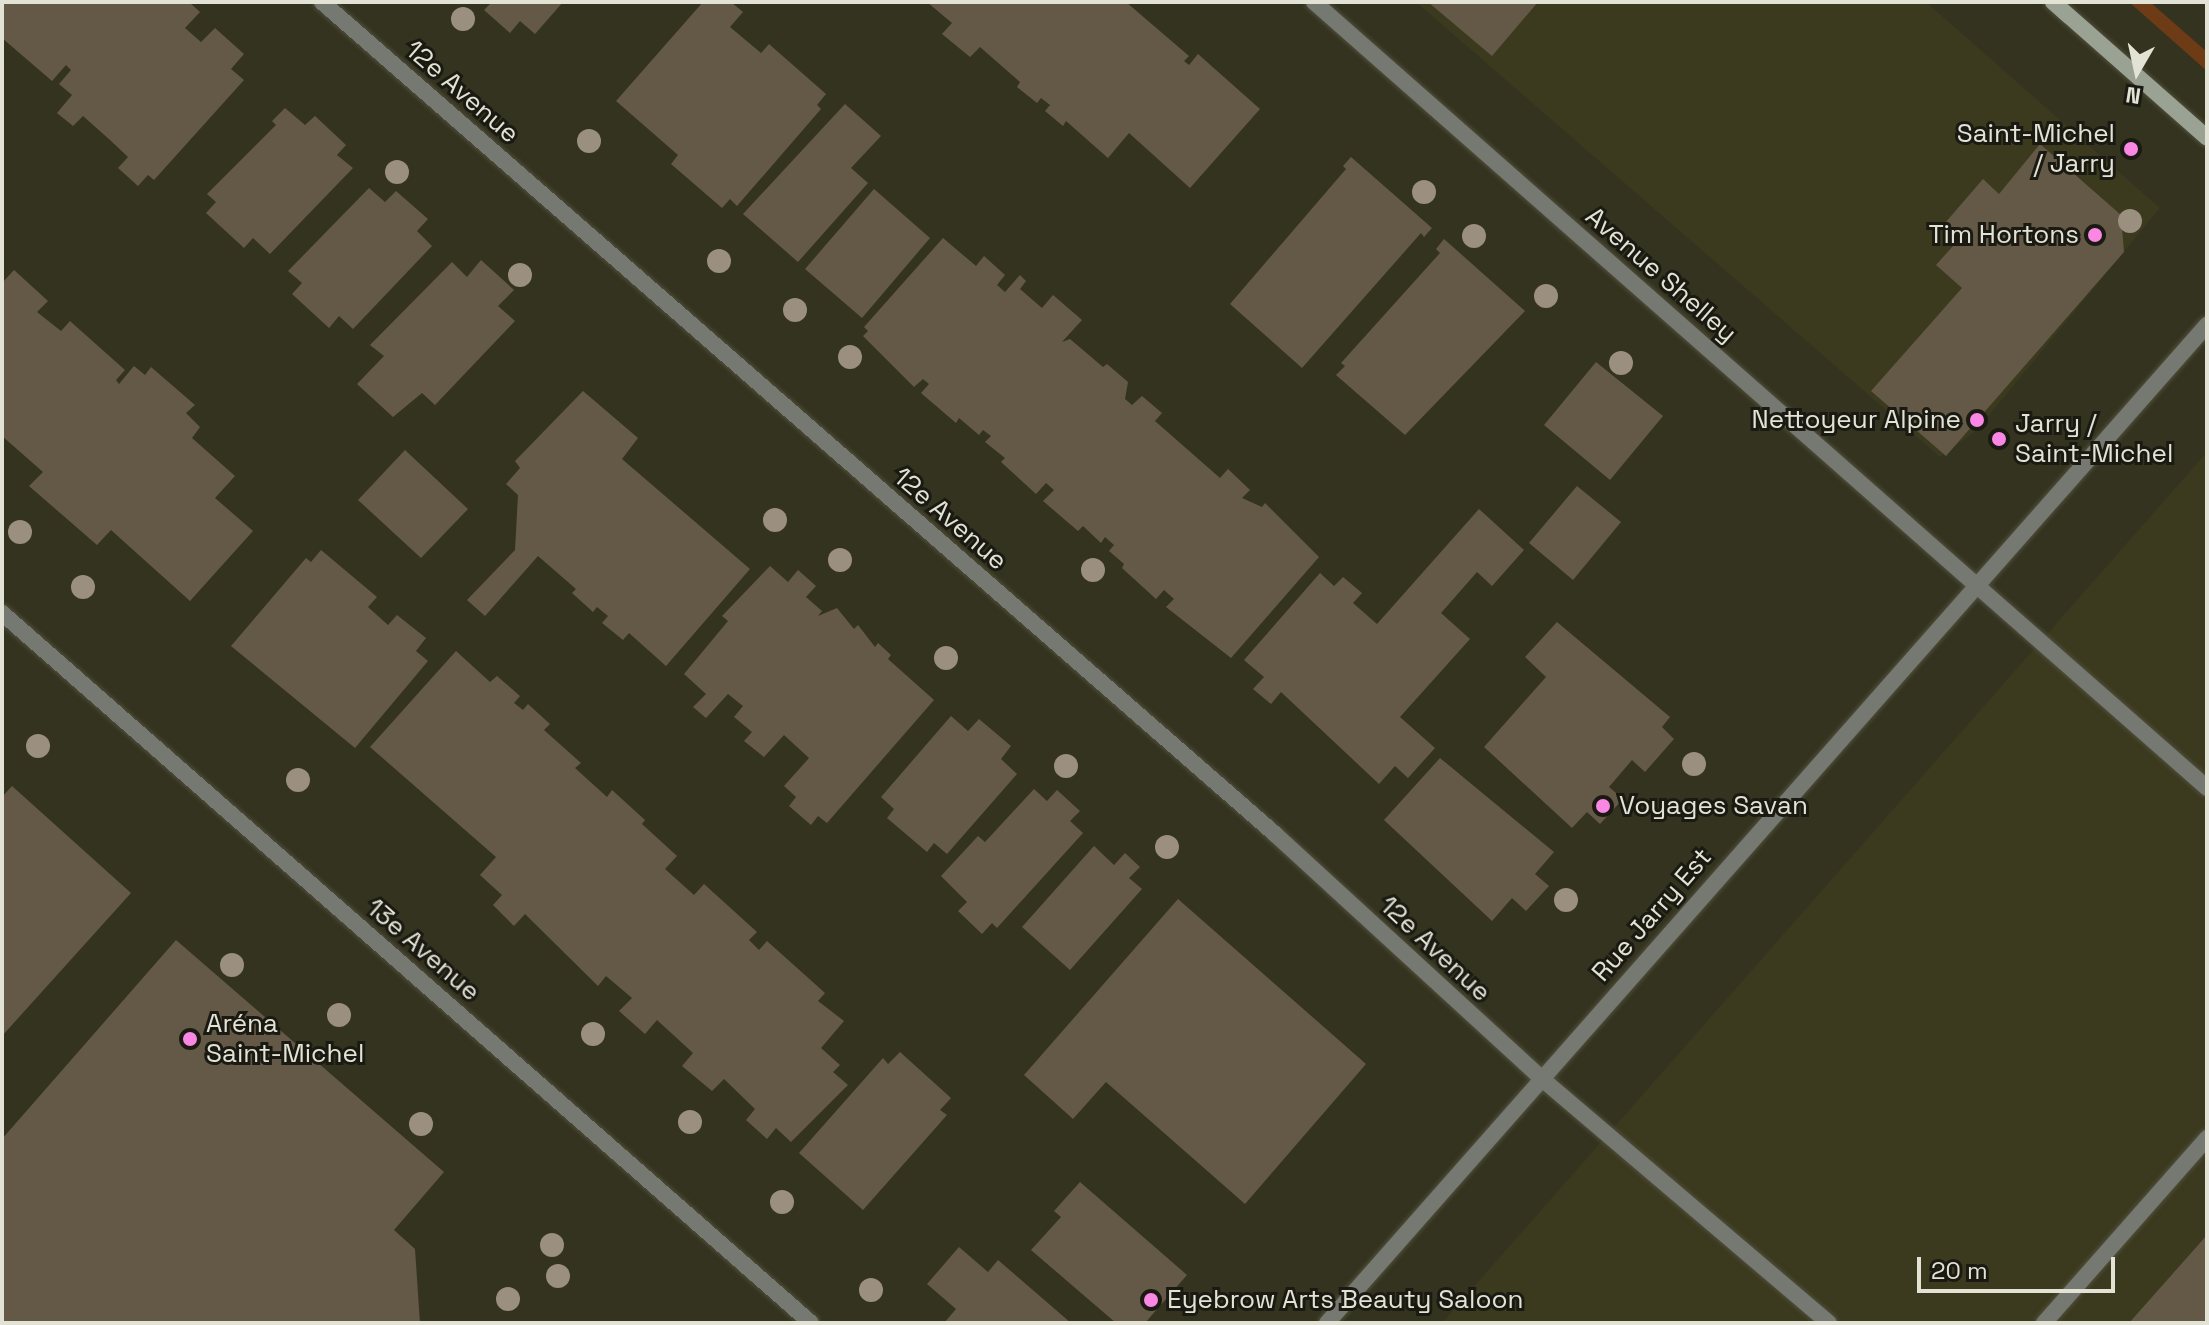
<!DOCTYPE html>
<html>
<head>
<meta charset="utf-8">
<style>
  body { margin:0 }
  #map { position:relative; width:2209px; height:1325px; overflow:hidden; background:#34331f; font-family:"Space Grotesk",sans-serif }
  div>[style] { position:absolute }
  .built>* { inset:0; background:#3b391e }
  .green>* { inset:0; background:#6e3b17 }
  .building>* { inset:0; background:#645946 }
  .roads { filter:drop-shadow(0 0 2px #504f3c) drop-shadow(0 0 2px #504f3c) }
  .service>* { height:16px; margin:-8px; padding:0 8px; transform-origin:8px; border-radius:8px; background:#757971 }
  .minor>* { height:16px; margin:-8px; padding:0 8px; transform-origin:8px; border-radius:8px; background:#757971 }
  .tertiary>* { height:16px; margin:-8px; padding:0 8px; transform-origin:8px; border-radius:8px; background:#757971 }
  .secondary>* { height:16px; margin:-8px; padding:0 8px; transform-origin:8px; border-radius:8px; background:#9aa293 }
  .trees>* { width:24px; height:24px; margin:-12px; border-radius:50%; background:#9b8f7f }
  .dots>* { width:22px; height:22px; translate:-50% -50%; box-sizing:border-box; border:4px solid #1b1a12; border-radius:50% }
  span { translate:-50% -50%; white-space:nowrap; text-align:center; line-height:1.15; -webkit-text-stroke:6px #1b1a12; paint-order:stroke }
  .street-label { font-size:26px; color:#e2e2d5 }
  .poi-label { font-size:26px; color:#e2e2d5 }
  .right { translate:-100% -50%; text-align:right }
  .left { translate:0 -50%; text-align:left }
  .frame { position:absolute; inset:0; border:4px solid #e2e2d5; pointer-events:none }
  .north { position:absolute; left:2097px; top:32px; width:80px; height:80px; -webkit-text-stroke:6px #1b1a12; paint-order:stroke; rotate:189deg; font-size:22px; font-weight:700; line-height:32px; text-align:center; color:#e2e2d5 }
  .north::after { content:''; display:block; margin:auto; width:28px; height:36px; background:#e2e2d5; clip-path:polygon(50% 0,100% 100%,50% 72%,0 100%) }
  .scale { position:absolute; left:1917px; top:1257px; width:198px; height:36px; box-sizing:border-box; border:4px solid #e2e2d5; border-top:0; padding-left:10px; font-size:24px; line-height:28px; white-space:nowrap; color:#e2e2d5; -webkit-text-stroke:6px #1b1a12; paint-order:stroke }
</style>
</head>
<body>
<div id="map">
  <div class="built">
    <i style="clip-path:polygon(1416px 2px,1926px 2px,2160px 208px,1977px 430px,1940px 457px)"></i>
    <i style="clip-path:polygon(2207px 452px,2207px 1323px,1442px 1323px)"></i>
  </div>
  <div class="green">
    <i style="clip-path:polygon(2129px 2px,2150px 2px,2207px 52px,2207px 71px)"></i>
  </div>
  <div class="building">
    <i style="clip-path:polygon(2px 2px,189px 2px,200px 12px,185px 28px,201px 42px,215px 28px,244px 54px,231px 69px,244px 80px,154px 180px,148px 175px,138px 186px,118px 168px,128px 157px,110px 140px,83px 116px,73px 126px,57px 113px,72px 95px,59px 84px,71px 70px,66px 65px,52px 81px,2px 38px)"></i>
    <i style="clip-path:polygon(492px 2px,563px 2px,535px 34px,520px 21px,510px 33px,484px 10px)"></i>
    <i style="clip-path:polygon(703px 2px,731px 2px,743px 12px,730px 27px,761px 53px,769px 44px,826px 94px,817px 105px,821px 109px,737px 206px,730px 199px,722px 208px,671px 164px,678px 155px,616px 101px)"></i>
    <i style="clip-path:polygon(927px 2px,1126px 2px,1189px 56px,1184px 61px,1189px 65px,1198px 54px,1260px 109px,1190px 188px,1129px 133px,1108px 158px,1066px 121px,1063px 126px,1045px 111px,1050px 105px,1041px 98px,1037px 103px,1017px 87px,1020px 82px,980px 47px,970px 57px,942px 34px,952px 23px)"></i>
    <i style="clip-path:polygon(1428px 2px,1538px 2px,1492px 56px)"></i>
    <i style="clip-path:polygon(845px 104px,881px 136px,851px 168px,868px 183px,798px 262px,743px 214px)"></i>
    <i style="clip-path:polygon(285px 108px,305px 125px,315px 116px,346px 145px,337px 155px,353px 168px,270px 254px,253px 238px,244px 248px,206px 213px,216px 202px,207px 194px,276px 125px,272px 121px)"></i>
    <i style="clip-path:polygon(2040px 144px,2121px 215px,2124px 252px,1946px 456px,1871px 391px,1962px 288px,1936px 265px,1961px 237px,1945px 223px,1983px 179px,1999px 194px)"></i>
    <i style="clip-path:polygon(1351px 157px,1432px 228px,1424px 237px,1421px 233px,1302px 368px,1230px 304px,1346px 169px,1343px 166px)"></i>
    <i style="clip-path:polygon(369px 188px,385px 202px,396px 191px,428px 219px,417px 231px,432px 246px,353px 329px,339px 316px,329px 328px,292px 294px,302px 283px,288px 271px)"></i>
    <i style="clip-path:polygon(874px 189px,930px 238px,862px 318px,805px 269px)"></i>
    <i style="clip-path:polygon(943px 238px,976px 266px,984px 256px,1005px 275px,997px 285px,1005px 292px,1020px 275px,1026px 281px,1020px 289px,1042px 308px,1053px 295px,1082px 320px,1062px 342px,1070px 339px,1103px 367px,1107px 364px,1128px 382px,1125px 399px,1132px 405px,1142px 396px,1162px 413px,1155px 421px,1220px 478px,1228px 469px,1250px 490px,1242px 498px,1262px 507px,1265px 503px,1319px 557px,1231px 658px,1166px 607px,1174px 599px,1164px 590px,1156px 599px,1122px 568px,1124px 564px,1109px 551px,1114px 545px,1105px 537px,1101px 543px,1083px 526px,1078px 531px,1043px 501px,1054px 490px,1046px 483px,1036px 494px,1001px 462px,1005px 458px,985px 442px,991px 436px,983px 430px,979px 435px,959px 418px,956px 423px,921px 393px,929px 384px,923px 379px,914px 387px,863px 336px,868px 331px,864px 327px)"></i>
    <i style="clip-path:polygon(1444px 239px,1525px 311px,1405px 435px,1336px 375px,1345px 366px,1341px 363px,1440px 253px,1436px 249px)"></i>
    <i style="clip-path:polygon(481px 260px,514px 290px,498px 306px,515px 321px,435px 405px,422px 393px,393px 417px,357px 384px,384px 356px,370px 345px,452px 262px,467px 277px)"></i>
    <i style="clip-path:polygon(14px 270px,48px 301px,37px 312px,61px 331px,70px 321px,125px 370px,116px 380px,119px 384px,134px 366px,145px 375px,151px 367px,195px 405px,186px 413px,200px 427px,192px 438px,235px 476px,215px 498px,253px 531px,190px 601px,111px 530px,97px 545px,29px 486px,43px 472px,2px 436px,2px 283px)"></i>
    <i style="clip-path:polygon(1596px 362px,1663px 416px,1610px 480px,1544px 425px)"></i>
    <i style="clip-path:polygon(583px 391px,638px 438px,622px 459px,750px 569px,666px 666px,629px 633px,623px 640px,602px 623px,608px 616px,597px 607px,593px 612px,572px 593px,576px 589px,538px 556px,485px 616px,467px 600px,515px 550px,518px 495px,506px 484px,520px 468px,515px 461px)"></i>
    <i style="clip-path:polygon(405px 450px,468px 509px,421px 558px,358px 500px)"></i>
    <i style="clip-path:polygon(1577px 486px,1621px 522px,1573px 580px,1529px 543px)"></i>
    <i style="clip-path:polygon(1479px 509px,1524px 550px,1492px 586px,1477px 572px,1441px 613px,1470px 639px,1400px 717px,1435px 748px,1408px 778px,1395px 766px,1379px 784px,1281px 692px,1271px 704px,1253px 689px,1264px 677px,1244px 660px,1320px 573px,1334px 586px,1343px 577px,1362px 593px,1353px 603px,1377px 624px)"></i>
    <i style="clip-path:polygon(321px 550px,377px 597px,368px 607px,388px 625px,397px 615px,426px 638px,416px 651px,428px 661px,355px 748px,231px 646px,306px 558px,311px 562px)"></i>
    <i style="clip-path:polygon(770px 566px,788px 582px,798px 570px,816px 586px,806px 597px,822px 611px,818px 616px,837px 608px,854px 629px,858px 625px,875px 647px,878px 643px,891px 655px,888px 659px,934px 700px,827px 823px,818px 816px,811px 825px,789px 806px,796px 797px,784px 786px,809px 758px,784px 735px,764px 757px,744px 741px,752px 732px,734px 717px,743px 706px,728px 694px,706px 718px,693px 707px,706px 694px,684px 674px,728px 621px,722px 616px)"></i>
    <i style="clip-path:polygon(1557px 622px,1670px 717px,1662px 727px,1674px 739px,1645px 772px,1632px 760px,1609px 787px,1623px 799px,1600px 824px,1587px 812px,1572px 828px,1484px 747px,1546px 677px,1525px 657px)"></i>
    <i style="clip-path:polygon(456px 651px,490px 682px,497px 676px,520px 696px,514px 703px,523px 710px,528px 704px,550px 724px,544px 730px,581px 763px,575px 768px,607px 797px,612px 790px,645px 820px,642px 824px,677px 856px,665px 869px,694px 895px,704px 884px,757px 932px,749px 940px,759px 950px,767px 941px,825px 993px,818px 1001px,844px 1021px,821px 1048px,840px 1065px,833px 1072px,848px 1085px,791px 1142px,776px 1128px,767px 1139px,746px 1120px,755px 1109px,724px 1079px,712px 1091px,682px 1066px,693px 1053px,657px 1020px,645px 1034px,619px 1011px,632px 998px,606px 976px,598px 986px,525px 914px,514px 926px,493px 905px,502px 895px,480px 875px,496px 857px,370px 747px)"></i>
    <i style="clip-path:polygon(951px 716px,968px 731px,979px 719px,1011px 746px,1001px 759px,1017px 774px,947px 854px,934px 843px,927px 852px,887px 818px,894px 809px,881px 797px)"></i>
    <i style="clip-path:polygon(1440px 758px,1554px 852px,1535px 874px,1549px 886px,1526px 911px,1512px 898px,1492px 921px,1384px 820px)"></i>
    <i style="clip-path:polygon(12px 786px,131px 893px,2px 1036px,2px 797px)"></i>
    <i style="clip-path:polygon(1034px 789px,1047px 801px,1057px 790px,1080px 811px,1070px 821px,1083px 833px,997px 928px,992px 923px,982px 934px,958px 911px,967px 902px,941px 876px,978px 836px,985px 842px)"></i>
    <i style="clip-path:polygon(1094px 846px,1114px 865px,1125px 853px,1140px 867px,1129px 878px,1142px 889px,1070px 970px,1022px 927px)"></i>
    <i style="clip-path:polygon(1178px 899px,1366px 1064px,1245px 1204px,1106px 1082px,1073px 1119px,1024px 1075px)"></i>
    <i style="clip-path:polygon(176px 940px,444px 1172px,394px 1230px,415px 1249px,420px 1323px,2px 1323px,2px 1139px)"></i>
    <i style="clip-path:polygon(900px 1052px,951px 1098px,940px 1110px,947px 1115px,863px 1210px,799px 1153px,883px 1058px,888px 1064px)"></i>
    <i style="clip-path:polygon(1080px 1182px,1187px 1275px,1145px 1323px,1116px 1323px,1031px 1250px,1061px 1217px,1054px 1211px)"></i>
    <i style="clip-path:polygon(2207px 1235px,2207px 1323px,2129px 1323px)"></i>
    <i style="clip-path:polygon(959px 1247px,988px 1272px,998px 1260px,1071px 1323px,944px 1323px,956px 1309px,927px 1284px)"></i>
  </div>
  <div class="roads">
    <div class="service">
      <i style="left:1975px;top:584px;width:309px;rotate:41.3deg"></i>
      <i style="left:1541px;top:1078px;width:378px;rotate:40.4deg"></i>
      <i style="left:2044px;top:1323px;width:247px;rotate:-48.6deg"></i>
    </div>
    <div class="minor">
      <i style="left:322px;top:2px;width:1265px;rotate:41.12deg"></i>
      <i style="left:1275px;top:834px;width:361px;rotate:42.5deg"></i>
      <i style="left:1314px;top:2px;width:881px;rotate:41.36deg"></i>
      <i style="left:2px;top:613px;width:1076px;rotate:41.27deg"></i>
    </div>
    <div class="tertiary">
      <i style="left:1327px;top:1323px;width:1331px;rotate:-48.6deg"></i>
    </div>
    <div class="secondary">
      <i style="left:2053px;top:2px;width:205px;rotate:41.4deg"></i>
    </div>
  </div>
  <div class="trees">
    <i style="left:463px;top:19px"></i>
    <i style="left:589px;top:141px"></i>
    <i style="left:397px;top:172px"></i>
    <i style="left:1424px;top:192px"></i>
    <i style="left:2130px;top:221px"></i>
    <i style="left:1474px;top:236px"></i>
    <i style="left:719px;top:261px"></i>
    <i style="left:520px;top:275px"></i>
    <i style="left:1546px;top:296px"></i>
    <i style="left:795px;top:310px"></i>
    <i style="left:850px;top:357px"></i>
    <i style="left:1621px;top:363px"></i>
    <i style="left:775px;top:520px"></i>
    <i style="left:20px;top:532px"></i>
    <i style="left:840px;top:560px"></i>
    <i style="left:1093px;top:570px"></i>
    <i style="left:83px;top:587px"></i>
    <i style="left:946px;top:658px"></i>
    <i style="left:38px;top:746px"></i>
    <i style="left:1694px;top:764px"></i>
    <i style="left:1066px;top:766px"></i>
    <i style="left:298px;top:780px"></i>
    <i style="left:1167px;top:847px"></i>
    <i style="left:1566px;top:900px"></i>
    <i style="left:232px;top:965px"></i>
    <i style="left:339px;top:1015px"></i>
    <i style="left:593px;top:1034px"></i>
    <i style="left:690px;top:1122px"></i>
    <i style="left:421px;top:1124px"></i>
    <i style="left:782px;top:1202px"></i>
    <i style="left:552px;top:1245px"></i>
    <i style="left:558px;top:1276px"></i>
    <i style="left:871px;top:1290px"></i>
    <i style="left:508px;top:1299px"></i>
  </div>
  <div class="dots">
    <i style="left:2131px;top:149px;background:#fb87e5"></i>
    <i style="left:2095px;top:235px;background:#fb87e5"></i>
    <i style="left:1977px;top:420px;background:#fb87e5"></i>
    <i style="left:1999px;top:439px;background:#fb87e5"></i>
    <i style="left:1603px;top:806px;background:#fb87e5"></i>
    <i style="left:190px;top:1039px;background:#fb87e5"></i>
    <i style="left:1151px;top:1300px;background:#fb87e5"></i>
  </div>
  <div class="street-label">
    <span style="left:462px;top:92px;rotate:41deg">12e Avenue</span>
    <span style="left:1661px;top:275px;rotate:41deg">Avenue Shelley</span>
    <span style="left:950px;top:519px;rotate:41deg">12e Avenue</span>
    <span style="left:1652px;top:915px;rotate:-49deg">Rue Jarry Est</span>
    <span style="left:1435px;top:949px;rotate:43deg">12e Avenue</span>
    <span style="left:423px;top:950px;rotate:41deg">13e Avenue</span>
  </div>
  <div class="poi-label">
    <span class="right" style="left:2115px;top:149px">Saint-Michel<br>/ Jarry</span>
    <span class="right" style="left:2079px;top:235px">Tim Hortons</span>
    <span class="right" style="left:1961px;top:420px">Nettoyeur Alpine</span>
    <span class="left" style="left:2015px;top:439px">Jarry /<br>Saint-Michel</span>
    <span class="left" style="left:1619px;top:806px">Voyages Savan</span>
    <span class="left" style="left:206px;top:1039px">Aréna<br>Saint-Michel</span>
    <span class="left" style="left:1167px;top:1300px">Eyebrow Arts Beauty Saloon</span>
  </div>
  <div class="frame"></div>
  <div class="north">N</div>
  <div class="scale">20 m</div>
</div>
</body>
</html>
